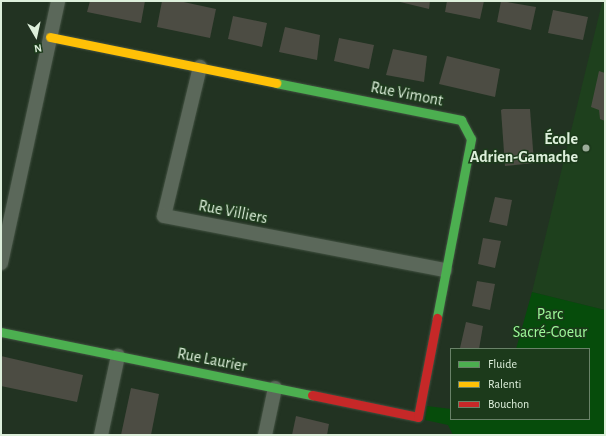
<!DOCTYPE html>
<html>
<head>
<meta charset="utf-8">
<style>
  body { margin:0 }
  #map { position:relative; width:606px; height:436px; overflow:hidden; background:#232; font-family:"Alegreya Sans",sans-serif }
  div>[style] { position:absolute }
  .built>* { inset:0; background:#1e401d }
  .green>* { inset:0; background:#064c0b }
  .building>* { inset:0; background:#4c4c43 }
  .roads { filter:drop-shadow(0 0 1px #425141) drop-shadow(0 0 1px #425141) }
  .street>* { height:14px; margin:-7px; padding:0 7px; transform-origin:7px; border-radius:7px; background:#5b685a }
  .fast>* { height:9px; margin:-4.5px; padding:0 4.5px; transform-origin:4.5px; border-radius:4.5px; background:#4caf50 }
  .slow>* { height:9px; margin:-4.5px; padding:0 4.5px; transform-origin:4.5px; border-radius:4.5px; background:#ffc107 }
  .jam>* { height:9px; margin:-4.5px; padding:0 4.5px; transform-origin:4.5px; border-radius:4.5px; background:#c62828 }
  .dots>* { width:11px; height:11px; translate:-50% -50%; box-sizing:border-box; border:2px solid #1c3a1b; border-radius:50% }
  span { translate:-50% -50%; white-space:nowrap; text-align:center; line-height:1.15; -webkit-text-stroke:3px #1c3a1b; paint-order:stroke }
  .street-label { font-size:16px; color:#ddefdb }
  .poi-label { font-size:16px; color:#ddefdb; font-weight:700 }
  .right { translate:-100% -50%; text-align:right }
  .park-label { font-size:16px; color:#9efa9a }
  .frame { position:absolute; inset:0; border:2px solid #ddefdb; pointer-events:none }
  .legend { position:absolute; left:450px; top:348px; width:140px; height:72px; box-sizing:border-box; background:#1c3a1b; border:1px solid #698268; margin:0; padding:5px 7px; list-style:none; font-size:12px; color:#ddefdb }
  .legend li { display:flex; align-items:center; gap:8px; height:20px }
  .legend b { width:20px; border:1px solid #698268 }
  .north { position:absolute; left:16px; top:16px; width:40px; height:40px; -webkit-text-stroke:3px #1c3a1b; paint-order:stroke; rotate:171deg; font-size:11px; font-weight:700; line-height:16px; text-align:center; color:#ddefdb }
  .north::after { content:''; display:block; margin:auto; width:14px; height:18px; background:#ddefdb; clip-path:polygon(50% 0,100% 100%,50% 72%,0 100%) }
</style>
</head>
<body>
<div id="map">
  <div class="built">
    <i style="clip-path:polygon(602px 3px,605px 3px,605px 310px,532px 292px)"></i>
  </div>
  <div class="green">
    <i style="clip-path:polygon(532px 292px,605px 310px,605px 435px,453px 435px,448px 425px,425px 420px,427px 406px,451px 409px,451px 419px,589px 419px,589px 349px,516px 349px)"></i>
  </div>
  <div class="building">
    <i style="clip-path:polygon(90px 1px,145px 1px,141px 23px,87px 12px)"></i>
    <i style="clip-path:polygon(162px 1px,179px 1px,216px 9px,210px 38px,157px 27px)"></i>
    <i style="clip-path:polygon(396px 1px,430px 1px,429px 9px)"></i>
    <i style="clip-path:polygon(447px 1px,484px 1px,480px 19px,445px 12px)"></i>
    <i style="clip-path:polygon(501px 1px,536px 7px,531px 30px,497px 22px)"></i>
    <i style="clip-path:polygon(553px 10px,588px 17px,583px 40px,548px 33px)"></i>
    <i style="clip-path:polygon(233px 16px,267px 23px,262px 47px,228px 39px)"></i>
    <i style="clip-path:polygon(285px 27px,320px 35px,317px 60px,279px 52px)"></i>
    <i style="clip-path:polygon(339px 38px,374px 45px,369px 69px,334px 61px)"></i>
    <i style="clip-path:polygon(393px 49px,427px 56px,424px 82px,386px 75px)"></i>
    <i style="clip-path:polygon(447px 56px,500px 69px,495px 97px,439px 84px)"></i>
    <i style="clip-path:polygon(599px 71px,605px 73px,605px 121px,600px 119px,599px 110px,591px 107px)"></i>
    <i style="clip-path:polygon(503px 109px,530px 109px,534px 163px,505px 166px,501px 110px)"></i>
    <i style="clip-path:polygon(495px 197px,512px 200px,507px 226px,489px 222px)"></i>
    <i style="clip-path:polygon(483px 238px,501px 241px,495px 268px,478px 264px)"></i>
    <i style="clip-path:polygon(477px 281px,495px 284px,490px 310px,472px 306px)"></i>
    <i style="clip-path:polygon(466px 322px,483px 326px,479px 349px,460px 348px)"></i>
    <i style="clip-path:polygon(1px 356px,83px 375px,77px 402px,1px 386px)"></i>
    <i style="clip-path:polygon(131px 388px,159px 394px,151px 435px,121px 435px)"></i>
    <i style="clip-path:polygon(296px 416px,329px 424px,327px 435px,292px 435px)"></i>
  </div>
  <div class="roads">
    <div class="street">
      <i style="left:200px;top:67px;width:153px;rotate:103.6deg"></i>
      <i style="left:164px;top:216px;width:286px;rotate:10.9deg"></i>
      <i style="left:1px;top:263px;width:268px;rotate:-77.7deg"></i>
      <i style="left:101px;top:435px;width:81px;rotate:-77.9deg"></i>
      <i style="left:265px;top:435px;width:48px;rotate:-78deg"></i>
    </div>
    <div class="fast">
      <i style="left:276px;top:83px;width:189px;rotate:11.3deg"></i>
      <i style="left:461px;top:120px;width:21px;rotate:62deg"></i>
      <i style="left:471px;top:139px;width:182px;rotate:100.8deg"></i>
      <i style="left:1px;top:332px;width:317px;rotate:11.5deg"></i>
    </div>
    <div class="slow">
      <i style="left:50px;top:37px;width:231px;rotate:11.5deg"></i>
    </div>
    <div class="jam">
      <i style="left:312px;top:395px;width:108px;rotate:11.7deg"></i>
      <i style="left:418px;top:417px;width:101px;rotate:-79.1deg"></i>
    </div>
  </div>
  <div class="dots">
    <i style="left:586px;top:148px;background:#9cad9a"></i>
  </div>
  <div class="street-label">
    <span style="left:407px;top:94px;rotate:11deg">Rue Vimont</span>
    <span style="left:233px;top:212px;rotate:11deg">Rue Villiers</span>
    <span style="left:212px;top:360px;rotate:11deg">Rue Laurier</span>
  </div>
  <div class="poi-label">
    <span class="right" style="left:578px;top:148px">École<br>Adrien-Gamache</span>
  </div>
  <div class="park-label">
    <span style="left:550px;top:323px">Parc<br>Sacré-Coeur</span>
  </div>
  <div class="frame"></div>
  <ul class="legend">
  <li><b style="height:5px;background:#4caf50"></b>Fluide</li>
  <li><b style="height:5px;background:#ffc107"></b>Ralenti</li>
  <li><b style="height:5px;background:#c62828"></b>Bouchon</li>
  </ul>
  <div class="north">N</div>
</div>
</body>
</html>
